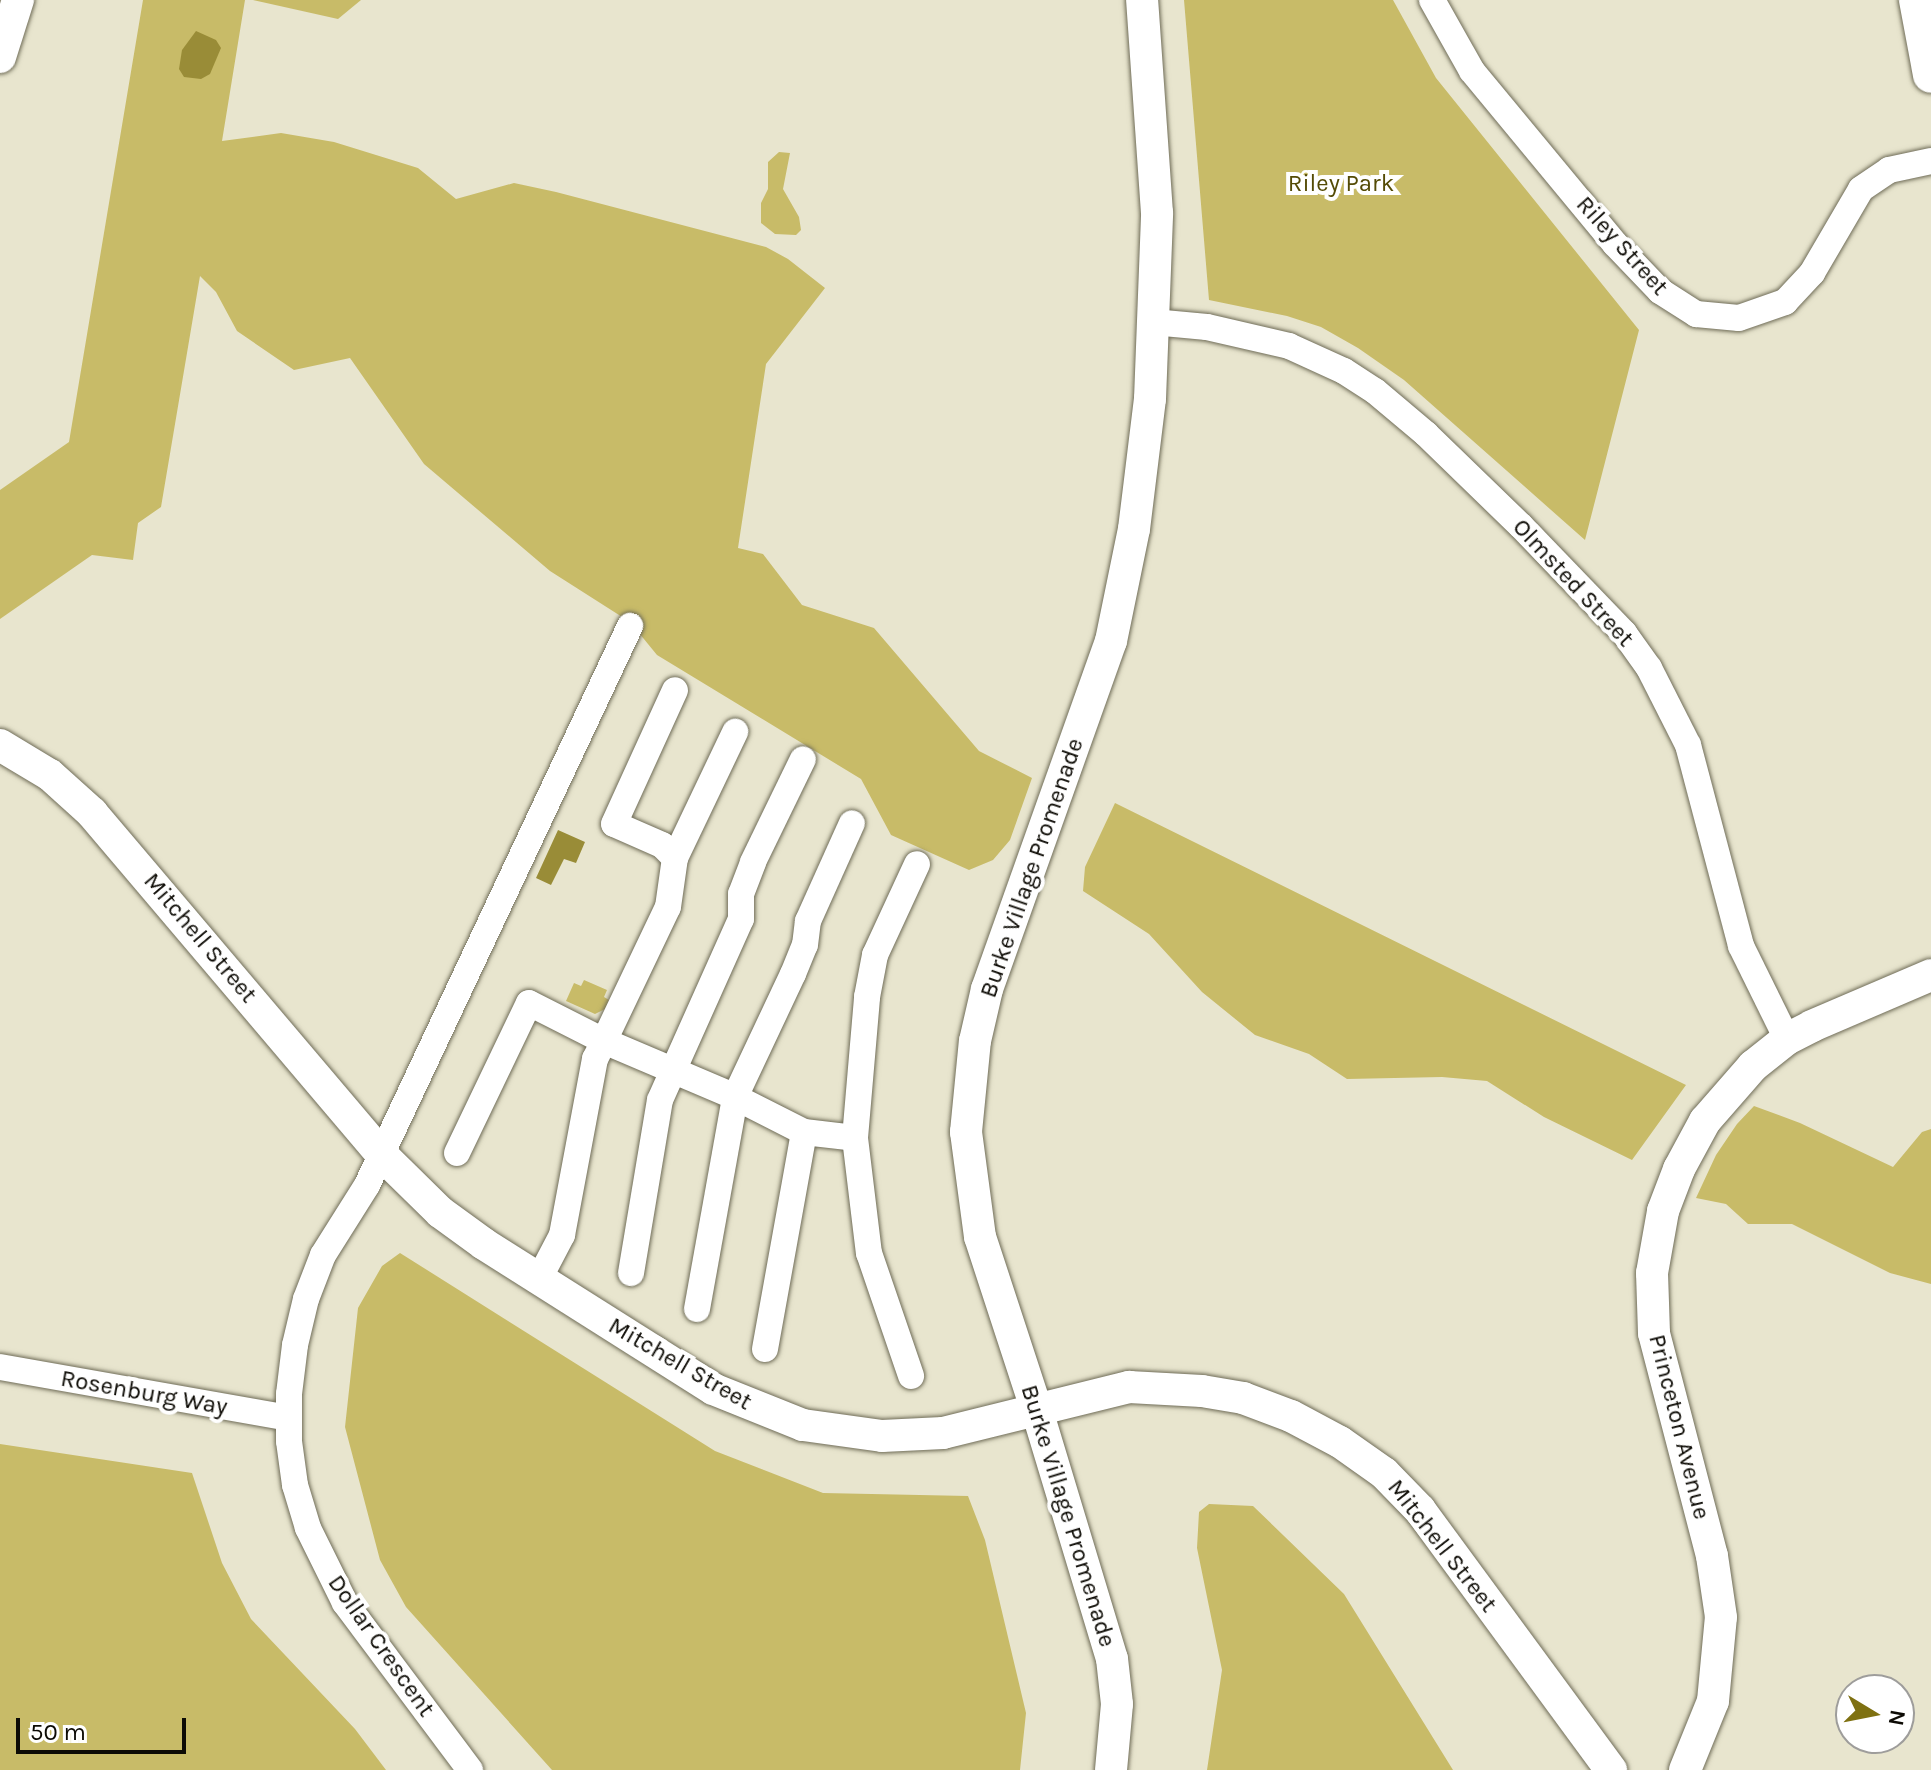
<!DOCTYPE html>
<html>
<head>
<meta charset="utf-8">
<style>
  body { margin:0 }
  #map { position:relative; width:1931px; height:1770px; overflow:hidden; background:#e8e5ce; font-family:Karla,sans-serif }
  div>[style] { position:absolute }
  .green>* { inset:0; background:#c8bb68 }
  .water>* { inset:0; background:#998c37 }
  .roads { filter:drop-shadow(0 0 2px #6f6c57) drop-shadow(0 0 2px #6f6c57) }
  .minor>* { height:26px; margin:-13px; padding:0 13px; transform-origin:13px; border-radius:13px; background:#fff }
  .tertiary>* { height:32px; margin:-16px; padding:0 16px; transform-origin:16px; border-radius:16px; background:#fff }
  .secondary>* { height:36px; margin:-18px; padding:0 18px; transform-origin:18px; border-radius:18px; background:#fff }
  span { translate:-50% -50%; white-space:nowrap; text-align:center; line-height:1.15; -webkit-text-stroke:8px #fff; paint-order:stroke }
  .park-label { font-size:24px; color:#544b06 }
  .street-label { font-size:24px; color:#0d0b05 }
  .north { position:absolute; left:1835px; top:1674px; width:80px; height:80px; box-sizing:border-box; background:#fff; border:2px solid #9e9d9b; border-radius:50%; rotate:100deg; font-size:22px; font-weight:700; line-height:32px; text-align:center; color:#0d0b05 }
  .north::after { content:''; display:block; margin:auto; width:28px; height:36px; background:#7f7112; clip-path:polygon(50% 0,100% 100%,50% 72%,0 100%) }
  .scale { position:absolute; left:16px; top:1718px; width:170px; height:36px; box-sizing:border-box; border:4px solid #0d0b05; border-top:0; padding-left:10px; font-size:24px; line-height:28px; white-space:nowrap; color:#0d0b05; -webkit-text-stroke:6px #fff; paint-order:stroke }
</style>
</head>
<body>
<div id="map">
  <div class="green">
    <i style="clip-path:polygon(143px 0,245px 0,222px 141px,281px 133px,334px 142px,418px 168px,456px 199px,514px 183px,556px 192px,766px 247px,788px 259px,825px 288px,766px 364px,738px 548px,763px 554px,802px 605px,874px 628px,979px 751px,1032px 778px,1010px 840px,993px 860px,969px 870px,891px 835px,861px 779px,657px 655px,630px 622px,550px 571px,424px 464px,350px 358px,294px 370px,237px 331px,216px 292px,200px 276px,161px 507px,138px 523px,133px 560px,92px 555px,0 619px,0 490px,69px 442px)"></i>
    <i style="clip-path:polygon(253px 0,361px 0,338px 19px)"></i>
    <i style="clip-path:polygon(1184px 0,1393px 0,1436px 78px,1639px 330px,1585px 540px,1404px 380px,1358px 348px,1321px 327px,1287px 316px,1209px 300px)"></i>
    <i style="clip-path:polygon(779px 152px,790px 153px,783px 189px,799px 217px,801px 230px,796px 235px,775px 234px,761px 223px,761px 203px,768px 189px,768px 162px)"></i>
    <i style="clip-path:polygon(1115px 803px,1686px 1085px,1632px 1160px,1544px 1117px,1487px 1081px,1442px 1077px,1347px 1079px,1309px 1054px,1255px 1035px,1202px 992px,1149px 934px,1083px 891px,1085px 867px)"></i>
    <i style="clip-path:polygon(584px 980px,607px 990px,604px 997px,609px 1000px,605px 1009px,595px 1014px,566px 1001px,574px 983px,581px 986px)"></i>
    <i style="clip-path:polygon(1754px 1106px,1800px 1123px,1893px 1167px,1922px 1132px,1931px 1129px,1931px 1284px,1890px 1273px,1792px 1224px,1748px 1224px,1726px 1204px,1696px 1198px,1716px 1155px,1737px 1124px)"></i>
    <i style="clip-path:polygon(400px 1253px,715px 1451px,823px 1493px,968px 1496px,985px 1540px,1026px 1713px,1020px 1770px,552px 1770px,406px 1607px,380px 1560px,345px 1427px,358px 1308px,382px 1266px)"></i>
    <i style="clip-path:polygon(0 1444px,192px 1473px,222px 1563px,251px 1619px,355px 1729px,386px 1770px,0 1770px)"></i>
    <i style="clip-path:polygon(1209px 1504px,1253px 1506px,1344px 1594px,1453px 1770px,1207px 1770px,1222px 1670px,1197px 1548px,1199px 1512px)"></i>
  </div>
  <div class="water">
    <i style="clip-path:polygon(196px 31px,216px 40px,221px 48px,210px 74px,201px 79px,184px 77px,179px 69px,182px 50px)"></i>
    <i style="clip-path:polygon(558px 830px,585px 842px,576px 863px,564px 859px,551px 885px,536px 878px)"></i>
  </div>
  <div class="roads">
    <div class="minor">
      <i style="left:1432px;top:0;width:81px;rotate:60.6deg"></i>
      <i style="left:1472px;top:71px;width:224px;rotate:50.4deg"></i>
      <i style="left:1615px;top:244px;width:65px;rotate:46.2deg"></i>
      <i style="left:1660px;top:291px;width:43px;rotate:32.6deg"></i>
      <i style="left:1696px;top:314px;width:43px;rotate:5.3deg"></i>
      <i style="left:1739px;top:318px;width:49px;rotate:-19.2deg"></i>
      <i style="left:1785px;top:302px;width:40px;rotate:-47deg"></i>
      <i style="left:1812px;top:273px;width:97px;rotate:-59.7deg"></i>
      <i style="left:1861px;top:189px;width:34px;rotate:-34deg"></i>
      <i style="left:1889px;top:170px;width:43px;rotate:-12.1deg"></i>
      <i style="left:1153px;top:322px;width:54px;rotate:5.3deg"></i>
      <i style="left:1207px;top:327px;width:84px;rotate:13deg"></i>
      <i style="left:1289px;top:346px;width:60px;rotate:24.4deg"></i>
      <i style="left:1344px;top:371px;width:37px;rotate:33deg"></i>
      <i style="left:1375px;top:391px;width:67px;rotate:40.1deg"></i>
      <i style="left:1426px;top:434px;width:132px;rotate:44.1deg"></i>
      <i style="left:1521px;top:526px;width:149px;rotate:46.1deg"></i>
      <i style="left:1624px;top:633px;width:43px;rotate:54.5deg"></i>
      <i style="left:1649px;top:668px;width:86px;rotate:63.1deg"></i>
      <i style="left:1688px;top:745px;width:208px;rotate:75.2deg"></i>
      <i style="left:1741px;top:946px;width:104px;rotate:63.7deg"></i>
      <i style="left:675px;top:858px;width:140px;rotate:-64.5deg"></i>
      <i style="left:855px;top:1138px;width:142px;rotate:-85.1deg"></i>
      <i style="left:867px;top:997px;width:43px;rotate:-79.2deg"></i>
      <i style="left:875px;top:955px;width:100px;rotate:-65.2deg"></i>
      <i style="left:457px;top:1153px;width:166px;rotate:-64.4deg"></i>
      <i style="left:529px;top:1003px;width:84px;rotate:26.9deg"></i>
      <i style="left:604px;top:1041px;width:148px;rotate:-64.5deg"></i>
      <i style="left:668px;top:907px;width:49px;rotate:-81.9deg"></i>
      <i style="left:675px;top:858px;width:18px;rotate:-135deg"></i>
      <i style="left:662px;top:845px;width:52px;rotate:-156.4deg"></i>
      <i style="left:614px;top:824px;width:147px;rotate:-65.5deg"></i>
      <i style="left:631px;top:1273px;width:175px;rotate:-80.5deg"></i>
      <i style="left:660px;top:1100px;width:198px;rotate:-65.9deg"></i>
      <i style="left:741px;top:919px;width:25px;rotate:-90deg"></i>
      <i style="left:741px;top:894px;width:34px;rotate:-69deg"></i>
      <i style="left:753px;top:862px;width:114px;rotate:-64.1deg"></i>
      <i style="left:539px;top:1279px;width:50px;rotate:-62.4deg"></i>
      <i style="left:562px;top:1235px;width:179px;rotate:-79.4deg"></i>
      <i style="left:595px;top:1059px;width:20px;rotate:-63deg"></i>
      <i style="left:604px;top:1041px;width:138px;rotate:23deg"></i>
      <i style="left:731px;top:1095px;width:82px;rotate:26.9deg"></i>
      <i style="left:804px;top:1132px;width:51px;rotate:6.7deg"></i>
      <i style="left:855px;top:1138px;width:116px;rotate:83.1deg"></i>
      <i style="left:869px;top:1253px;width:130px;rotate:71.1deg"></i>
      <i style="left:697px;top:1309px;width:215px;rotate:-79.8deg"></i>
      <i style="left:735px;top:1097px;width:136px;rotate:-64.8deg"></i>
      <i style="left:793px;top:974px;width:31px;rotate:-68deg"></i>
      <i style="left:805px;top:945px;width:24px;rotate:-83deg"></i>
      <i style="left:808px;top:921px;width:107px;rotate:-65.8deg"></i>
      <i style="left:765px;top:1349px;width:220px;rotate:-79.8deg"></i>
      <i style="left:0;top:1367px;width:292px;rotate:10deg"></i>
      <i style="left:470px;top:1770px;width:209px;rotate:-126.8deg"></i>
      <i style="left:345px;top:1603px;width:84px;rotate:-116.3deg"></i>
      <i style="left:308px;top:1528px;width:45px;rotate:-106.8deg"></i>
      <i style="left:295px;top:1485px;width:44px;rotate:-97.8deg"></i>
      <i style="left:289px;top:1441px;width:47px;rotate:-90deg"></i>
      <i style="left:289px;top:1394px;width:49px;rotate:-83deg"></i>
      <i style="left:295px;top:1345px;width:47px;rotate:-76.6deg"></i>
      <i style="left:306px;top:1299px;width:47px;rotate:-68.9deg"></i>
      <i style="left:323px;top:1255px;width:83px;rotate:-57.8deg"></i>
      <i style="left:367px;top:1185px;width:618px;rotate:-64.8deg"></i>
    </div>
    <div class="tertiary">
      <i style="left:0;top:57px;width:60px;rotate:-72.5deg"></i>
      <i style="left:0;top:745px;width:58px;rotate:31deg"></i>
      <i style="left:50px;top:775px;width:57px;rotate:42.1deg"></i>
      <i style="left:92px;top:813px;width:447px;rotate:49.7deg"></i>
      <i style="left:381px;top:1154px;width:83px;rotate:44.5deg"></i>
      <i style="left:440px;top:1212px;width:54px;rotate:36deg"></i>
      <i style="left:484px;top:1244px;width:271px;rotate:32.3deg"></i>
      <i style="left:713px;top:1389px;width:97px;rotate:21.8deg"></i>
      <i style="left:803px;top:1425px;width:80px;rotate:7.9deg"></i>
      <i style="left:882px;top:1436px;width:61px;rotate:-2.8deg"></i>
      <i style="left:943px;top:1433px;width:192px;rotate:-13.9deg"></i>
      <i style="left:1129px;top:1387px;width:73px;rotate:3.1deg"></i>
      <i style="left:1202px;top:1391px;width:42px;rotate:9.7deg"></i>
      <i style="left:1243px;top:1398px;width:51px;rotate:20.6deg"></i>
      <i style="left:1291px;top:1416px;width:55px;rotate:28deg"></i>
      <i style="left:1340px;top:1442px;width:54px;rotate:35.2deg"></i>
      <i style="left:1384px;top:1473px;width:52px;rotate:45.8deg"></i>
      <i style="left:1420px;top:1510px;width:323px;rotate:53.7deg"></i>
      <i style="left:1111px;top:1770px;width:66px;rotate:-84.8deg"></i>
      <i style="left:1117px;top:1704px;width:45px;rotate:-96.3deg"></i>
      <i style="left:1112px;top:1659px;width:262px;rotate:-106.8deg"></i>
      <i style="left:1036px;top:1408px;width:180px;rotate:-108.1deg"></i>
      <i style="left:980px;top:1237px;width:106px;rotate:-97.6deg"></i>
      <i style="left:966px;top:1132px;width:91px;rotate:-84.4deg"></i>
      <i style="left:975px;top:1041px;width:53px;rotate:-77deg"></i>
      <i style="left:987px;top:989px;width:369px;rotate:-70.4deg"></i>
      <i style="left:1111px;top:641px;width:114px;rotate:-78.4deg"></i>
      <i style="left:1134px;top:529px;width:131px;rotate:-83deg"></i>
      <i style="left:1150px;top:399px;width:186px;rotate:-87.8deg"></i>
      <i style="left:1157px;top:213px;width:214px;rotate:-94deg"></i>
      <i style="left:1685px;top:1770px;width:74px;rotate:-67.9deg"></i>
      <i style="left:1713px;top:1701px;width:84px;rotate:-84.6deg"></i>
      <i style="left:1721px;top:1617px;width:62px;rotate:-98.4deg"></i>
      <i style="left:1712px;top:1556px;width:230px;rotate:-104.6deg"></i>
      <i style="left:1654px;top:1333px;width:60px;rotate:-91.9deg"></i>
      <i style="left:1652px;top:1273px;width:63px;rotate:-79.9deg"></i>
      <i style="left:1663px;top:1211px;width:45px;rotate:-69.1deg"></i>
      <i style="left:1679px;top:1169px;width:55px;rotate:-61.6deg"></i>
      <i style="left:1705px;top:1121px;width:73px;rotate:-48.9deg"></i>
      <i style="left:1753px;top:1066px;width:43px;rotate:-38.5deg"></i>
      <i style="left:1787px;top:1039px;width:28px;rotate:-27deg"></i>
      <i style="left:1812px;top:1026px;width:129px;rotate:-23.2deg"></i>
    </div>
    <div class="secondary">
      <i style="left:1917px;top:0;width:76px;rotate:79.4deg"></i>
    </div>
  </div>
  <div class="park-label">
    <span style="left:1341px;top:184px">Riley Park</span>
  </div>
  <div class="street-label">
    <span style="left:1622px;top:246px;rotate:48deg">Riley Street</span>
    <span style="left:1573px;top:583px;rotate:47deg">Olmsted Street</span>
    <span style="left:1032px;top:868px;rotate:-71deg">Burke Village Promenade</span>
    <span style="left:200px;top:938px;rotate:50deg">Mitchell Street</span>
    <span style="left:680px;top:1364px;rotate:30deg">Mitchell Street</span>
    <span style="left:144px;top:1393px;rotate:10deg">Rosenburg Way</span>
    <span style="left:1679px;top:1427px;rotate:76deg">Princeton Avenue</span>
    <span style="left:1068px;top:1516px;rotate:73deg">Burke Village Promenade</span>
    <span style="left:1442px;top:1546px;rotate:52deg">Mitchell Street</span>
    <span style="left:381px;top:1646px;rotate:55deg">Dollar Crescent</span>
  </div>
  <div class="north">N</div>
  <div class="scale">50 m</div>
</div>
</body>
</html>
